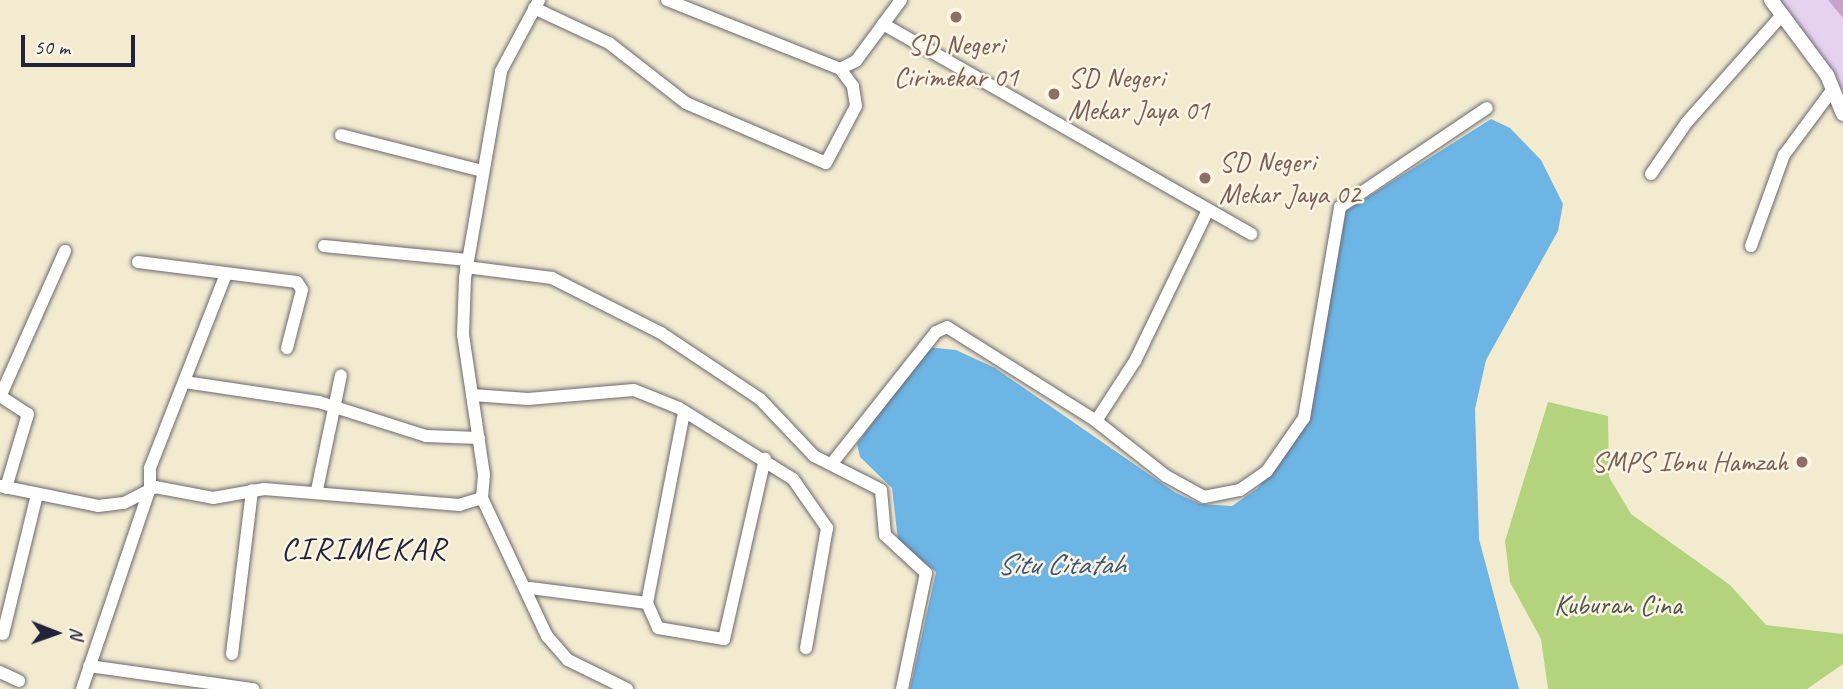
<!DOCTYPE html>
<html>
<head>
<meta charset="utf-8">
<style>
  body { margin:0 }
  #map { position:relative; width:1843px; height:689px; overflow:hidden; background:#f2ebd0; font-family:Caveat,sans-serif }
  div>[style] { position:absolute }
  .built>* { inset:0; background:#e6d2f0 }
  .green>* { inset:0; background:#b3d47c }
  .water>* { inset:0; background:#6db5e5 }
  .building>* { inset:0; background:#c7a3ca }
  .roads { filter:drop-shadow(0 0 2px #6b686f) drop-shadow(0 0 2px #6b686f) }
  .minor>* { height:12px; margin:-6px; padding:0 6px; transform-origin:6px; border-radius:6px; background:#fff }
  .tertiary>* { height:14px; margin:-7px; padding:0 7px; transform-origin:7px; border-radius:7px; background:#fff }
  .dots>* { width:19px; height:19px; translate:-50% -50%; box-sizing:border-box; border:4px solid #fcf5e5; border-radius:50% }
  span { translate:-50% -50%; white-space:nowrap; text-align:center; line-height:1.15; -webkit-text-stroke:5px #fcf5e5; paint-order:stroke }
  .education-label { font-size:28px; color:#785e54 }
  .left { translate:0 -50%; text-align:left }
  .right { translate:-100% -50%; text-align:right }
  .park-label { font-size:28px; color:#4e574e }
  .water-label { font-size:30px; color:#3c5576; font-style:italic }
  .quarter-label { font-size:32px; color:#22223b; letter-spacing:2px }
  .north { position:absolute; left:21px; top:598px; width:70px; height:70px; -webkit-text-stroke:5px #fcf5e5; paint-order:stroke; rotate:91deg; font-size:19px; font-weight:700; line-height:28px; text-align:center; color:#22223b }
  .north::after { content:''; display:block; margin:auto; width:24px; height:32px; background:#22223b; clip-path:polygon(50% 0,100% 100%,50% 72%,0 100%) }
  .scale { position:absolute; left:21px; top:35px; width:114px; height:32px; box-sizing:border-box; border:4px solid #22223b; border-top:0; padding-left:9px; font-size:21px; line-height:24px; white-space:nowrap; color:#22223b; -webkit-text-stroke:5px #fcf5e5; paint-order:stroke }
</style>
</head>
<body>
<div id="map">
  <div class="built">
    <i style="clip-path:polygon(1777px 0,1843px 0,1843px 93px,1837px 77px)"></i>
  </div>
  <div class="green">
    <i style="clip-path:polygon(1548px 402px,1608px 416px,1609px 477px,1631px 514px,1730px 585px,1766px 625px,1843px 634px,1843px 664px,1807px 689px,1548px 689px,1541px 639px,1510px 582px,1505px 541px)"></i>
  </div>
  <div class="water">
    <i style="clip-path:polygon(1491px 119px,1510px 128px,1541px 160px,1563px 204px,1558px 231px,1486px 360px,1475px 409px,1479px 539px,1519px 689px,910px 689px,936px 572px,898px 540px,892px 488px,860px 457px,857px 444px,927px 347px,956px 350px,995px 368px,1176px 493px,1200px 504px,1232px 506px,1258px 488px,1299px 434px,1341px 214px)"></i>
  </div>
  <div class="building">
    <i style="clip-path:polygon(1828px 0,1843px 0,1843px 18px)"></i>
  </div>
  <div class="roads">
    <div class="minor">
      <i style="left:667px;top:0;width:186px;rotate:21.7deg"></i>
      <i style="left:840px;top:69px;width:18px;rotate:-27deg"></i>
      <i style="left:856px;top:61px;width:76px;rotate:-53.6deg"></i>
      <i style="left:534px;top:8px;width:83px;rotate:25deg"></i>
      <i style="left:609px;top:43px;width:98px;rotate:37.9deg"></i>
      <i style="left:686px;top:103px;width:152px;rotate:23.2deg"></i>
      <i style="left:826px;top:163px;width:64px;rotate:-62.2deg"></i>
      <i style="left:856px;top:106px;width:20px;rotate:-99deg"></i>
      <i style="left:853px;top:86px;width:21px;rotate:-127deg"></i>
      <i style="left:883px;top:24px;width:424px;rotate:29.7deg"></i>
      <i style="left:341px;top:135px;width:146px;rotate:14.3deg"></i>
      <i style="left:1651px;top:174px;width:63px;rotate:-55.3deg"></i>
      <i style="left:1687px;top:122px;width:144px;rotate:-48.4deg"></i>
      <i style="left:324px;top:246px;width:144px;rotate:5.6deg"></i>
      <i style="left:1751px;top:246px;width:97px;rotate:-70.1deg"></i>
      <i style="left:1784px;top:155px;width:82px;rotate:-53.4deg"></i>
      <i style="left:138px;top:262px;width:160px;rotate:7.2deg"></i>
      <i style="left:297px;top:282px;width:9px;rotate:58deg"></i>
      <i style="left:302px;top:290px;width:60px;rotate:104.5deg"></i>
      <i style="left:466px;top:267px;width:87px;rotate:7.3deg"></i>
      <i style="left:552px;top:278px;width:122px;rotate:26.8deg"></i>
      <i style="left:661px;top:333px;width:119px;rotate:33.7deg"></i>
      <i style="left:760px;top:399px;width:79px;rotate:46.5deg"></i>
      <i style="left:814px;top:456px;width:75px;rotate:26.9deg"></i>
      <i style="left:881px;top:490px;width:45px;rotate:84.9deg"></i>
      <i style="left:885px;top:535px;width:56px;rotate:42.8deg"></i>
      <i style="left:926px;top:573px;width:118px;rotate:101.7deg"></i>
      <i style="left:185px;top:382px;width:135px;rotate:8.5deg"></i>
      <i style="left:319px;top:402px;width:112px;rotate:17.6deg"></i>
      <i style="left:426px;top:436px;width:53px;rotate:2.2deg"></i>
      <i style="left:472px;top:395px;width:56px;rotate:4.1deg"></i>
      <i style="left:528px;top:399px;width:106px;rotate:-4.9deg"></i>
      <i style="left:634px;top:390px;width:48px;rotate:21.8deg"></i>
      <i style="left:679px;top:408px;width:134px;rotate:31.9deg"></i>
      <i style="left:793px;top:479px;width:60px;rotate:55.2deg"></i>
      <i style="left:827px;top:528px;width:122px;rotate:99.9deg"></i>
      <i style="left:0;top:396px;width:33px;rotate:33deg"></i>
      <i style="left:28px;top:414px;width:77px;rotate:106.6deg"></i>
      <i style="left:0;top:397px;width:160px;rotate:-66deg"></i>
      <i style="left:1096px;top:421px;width:72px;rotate:-57deg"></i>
      <i style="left:1135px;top:361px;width:168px;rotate:-64.2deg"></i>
      <i style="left:833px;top:462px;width:166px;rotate:-51.6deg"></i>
      <i style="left:936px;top:332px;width:12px;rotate:-24deg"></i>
      <i style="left:947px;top:327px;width:176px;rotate:32.2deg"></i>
      <i style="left:1096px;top:421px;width:89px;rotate:38.2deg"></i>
      <i style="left:1166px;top:476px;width:43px;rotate:28.9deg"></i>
      <i style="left:1204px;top:497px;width:37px;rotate:-11deg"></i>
      <i style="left:1240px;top:490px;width:33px;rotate:-35deg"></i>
      <i style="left:1267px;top:471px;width:65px;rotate:-55.1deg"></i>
      <i style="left:1304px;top:418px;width:214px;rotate:-80.3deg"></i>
      <i style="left:1340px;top:207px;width:177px;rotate:-34deg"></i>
      <i style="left:0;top:486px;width:100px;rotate:11.5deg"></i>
      <i style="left:98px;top:506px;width:26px;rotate:-7deg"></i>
      <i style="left:124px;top:503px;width:35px;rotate:-27deg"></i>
      <i style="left:155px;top:487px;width:59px;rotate:10.7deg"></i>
      <i style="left:213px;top:498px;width:52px;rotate:-10deg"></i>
      <i style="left:264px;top:489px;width:196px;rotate:4.7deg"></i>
      <i style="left:459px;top:505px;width:24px;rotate:-17deg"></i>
      <i style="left:482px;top:498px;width:23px;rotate:-85deg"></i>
      <i style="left:484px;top:475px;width:142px;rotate:-98.5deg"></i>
      <i style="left:463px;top:335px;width:57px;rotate:-88deg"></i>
      <i style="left:465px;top:278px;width:210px;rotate:-80.1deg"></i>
      <i style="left:501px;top:71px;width:81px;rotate:-61.8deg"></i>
      <i style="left:317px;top:490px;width:117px;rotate:-78.2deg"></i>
      <i style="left:482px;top:498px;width:153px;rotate:64.8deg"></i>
      <i style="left:547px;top:636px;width:32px;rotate:49deg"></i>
      <i style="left:568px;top:660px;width:66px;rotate:26.2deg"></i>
      <i style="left:530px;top:588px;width:118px;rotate:7.3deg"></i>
      <i style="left:647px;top:603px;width:27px;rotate:66deg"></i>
      <i style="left:658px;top:628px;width:67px;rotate:9.5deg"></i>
      <i style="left:724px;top:639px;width:185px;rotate:-77.2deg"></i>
      <i style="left:647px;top:603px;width:195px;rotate:-79deg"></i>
      <i style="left:3px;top:634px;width:144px;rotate:-76.3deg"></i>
      <i style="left:232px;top:654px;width:165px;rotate:-83deg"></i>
      <i style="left:89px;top:666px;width:166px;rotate:8deg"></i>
      <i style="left:0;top:672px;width:21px;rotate:25deg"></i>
      <i style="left:82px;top:689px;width:212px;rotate:-71.3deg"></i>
      <i style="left:150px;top:488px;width:20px;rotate:-90deg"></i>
      <i style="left:150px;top:468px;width:208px;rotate:-68.6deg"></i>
    </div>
    <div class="tertiary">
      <i style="left:1771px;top:0;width:94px;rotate:53.3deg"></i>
      <i style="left:1827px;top:75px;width:42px;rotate:67.7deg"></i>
    </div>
  </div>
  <div class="dots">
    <i style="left:956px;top:17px;background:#8d6e63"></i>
    <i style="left:1054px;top:94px;background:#8d6e63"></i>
    <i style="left:1205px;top:178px;background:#8d6e63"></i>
    <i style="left:1802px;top:462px;background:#8d6e63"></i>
  </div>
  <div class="education-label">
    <span style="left:956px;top:61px">SD Negeri<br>Cirimekar 01</span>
    <span class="left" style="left:1068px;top:94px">SD Negeri<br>Mekar Jaya 01</span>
    <span class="left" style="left:1219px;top:178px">SD Negeri<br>Mekar Jaya 02</span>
    <span class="right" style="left:1788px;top:462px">SMPS Ibnu Hamzah</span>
  </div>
  <div class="park-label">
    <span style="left:1618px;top:605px">Kuburan Cina</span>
  </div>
  <div class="water-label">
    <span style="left:1061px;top:564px">Situ Citatah</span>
  </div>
  <div class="quarter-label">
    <span style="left:364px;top:549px">CIRIMEKAR</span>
  </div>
  <div class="north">N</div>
  <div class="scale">50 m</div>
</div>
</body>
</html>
